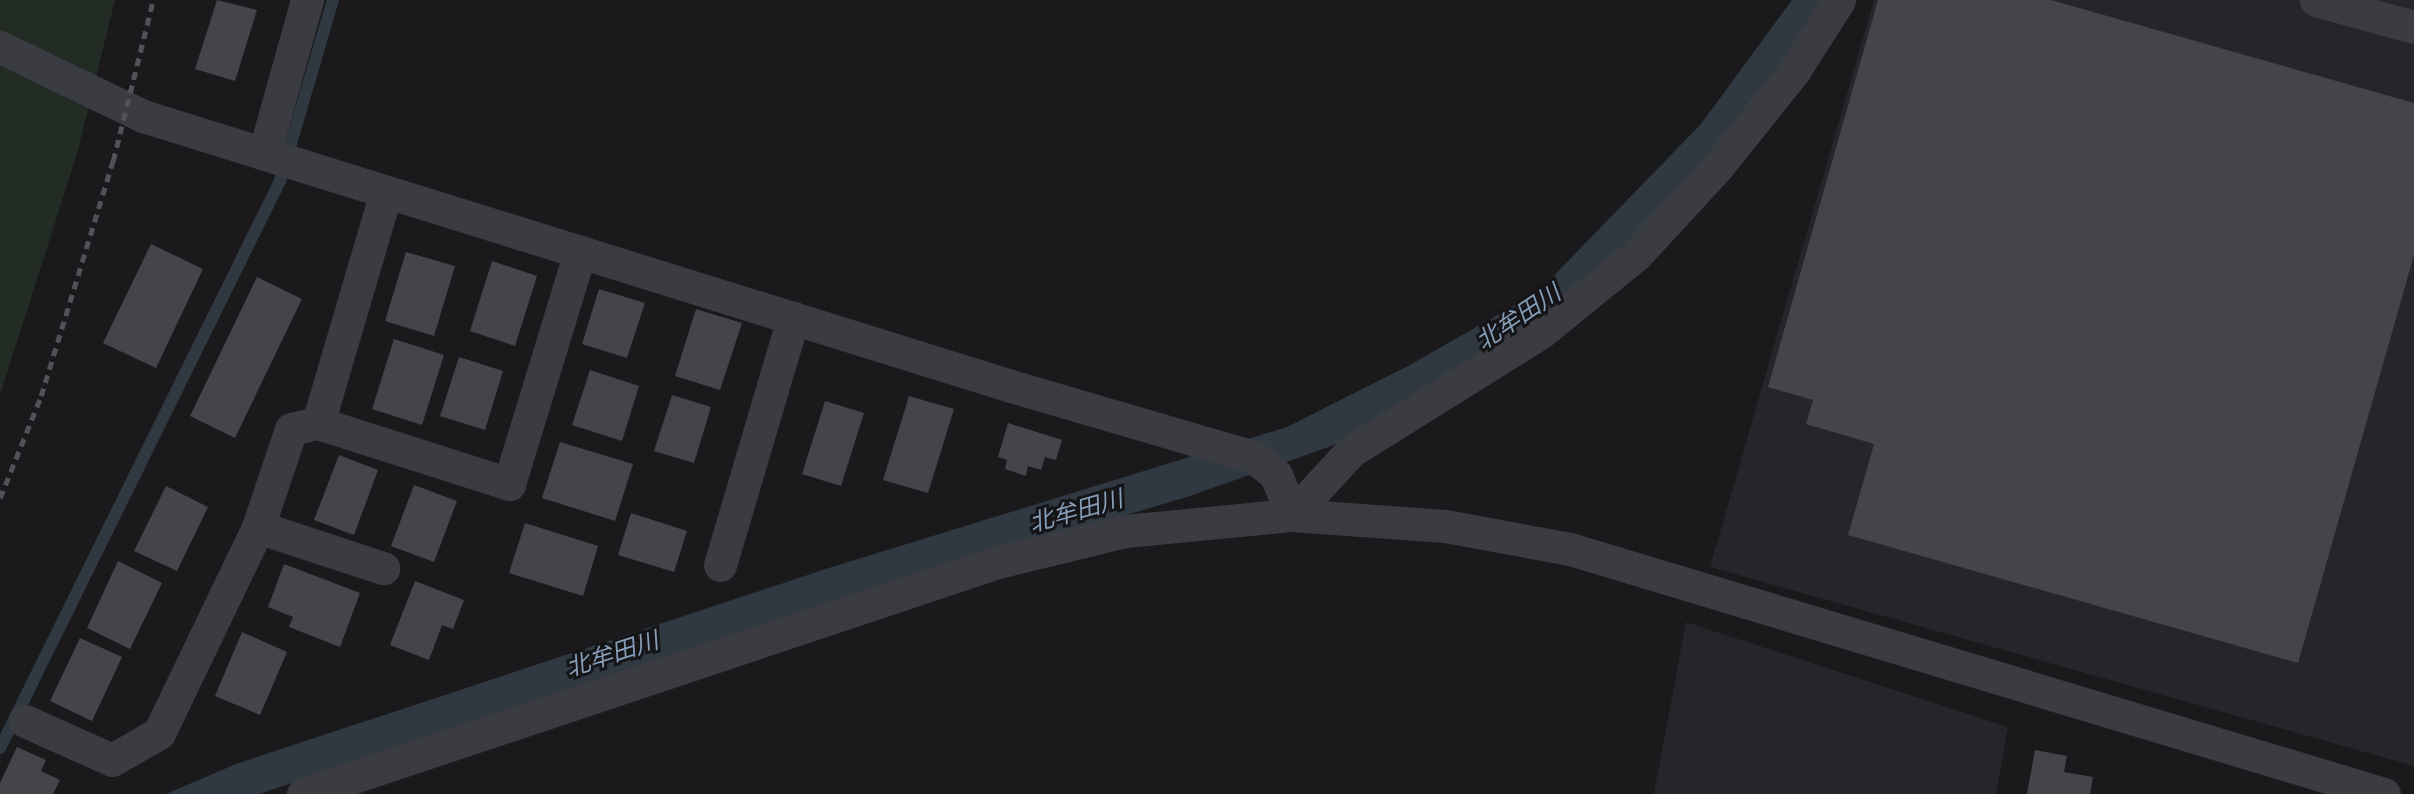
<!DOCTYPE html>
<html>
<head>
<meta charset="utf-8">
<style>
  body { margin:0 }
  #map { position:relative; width:2414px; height:794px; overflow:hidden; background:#1a1a1d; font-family:Figtree,"Noto Sans JP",sans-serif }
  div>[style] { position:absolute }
  .built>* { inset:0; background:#26262a }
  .green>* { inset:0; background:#222b24 }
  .water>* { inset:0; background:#303941 }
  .stream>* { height:12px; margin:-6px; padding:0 6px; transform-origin:6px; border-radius:6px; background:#303941 }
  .building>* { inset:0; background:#44454a }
  .minor>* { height:33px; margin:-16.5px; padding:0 16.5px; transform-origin:16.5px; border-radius:16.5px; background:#3b3c42 }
  .rail>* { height:4.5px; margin-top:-2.25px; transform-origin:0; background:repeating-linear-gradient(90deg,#505258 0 8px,transparent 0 14px) }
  span { translate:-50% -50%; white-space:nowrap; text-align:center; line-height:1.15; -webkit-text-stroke:6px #151518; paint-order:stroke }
  .water-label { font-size:24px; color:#859db6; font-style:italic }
</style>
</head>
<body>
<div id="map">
  <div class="built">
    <i style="clip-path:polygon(1874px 0,2414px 0,2414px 766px,1710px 567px)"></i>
    <i style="clip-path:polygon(1686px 622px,2008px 727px,1996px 794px,1654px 794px)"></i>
  </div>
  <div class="green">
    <i style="clip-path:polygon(0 0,115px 0,77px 154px,0 395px)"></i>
  </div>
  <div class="water">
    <i style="clip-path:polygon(1792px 0,1828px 0,1689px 185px,1567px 301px,1337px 444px,1187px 497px,839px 600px,259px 794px,166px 794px,236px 764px,832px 567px,1287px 427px,1408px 366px,1538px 292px,1701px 124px)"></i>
  </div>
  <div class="stream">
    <i style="left:0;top:748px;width:632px;rotate:-63.72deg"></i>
    <i style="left:280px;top:181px;width:189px;rotate:-73.7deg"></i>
  </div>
  <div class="building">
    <i style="clip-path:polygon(217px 0,257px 10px,235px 81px,195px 69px)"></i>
    <i style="clip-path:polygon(1878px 0,2051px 0,2414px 103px,2414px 255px,2298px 663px,1848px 535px,1874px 444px,1806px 424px,1813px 400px,1768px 387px)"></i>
    <i style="clip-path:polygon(151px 244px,203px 269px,156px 368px,103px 343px)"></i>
    <i style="clip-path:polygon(406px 252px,455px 266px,434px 336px,385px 321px)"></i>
    <i style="clip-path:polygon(492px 261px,537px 276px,515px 346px,470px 331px)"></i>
    <i style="clip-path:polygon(257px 277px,302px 299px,235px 438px,190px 416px)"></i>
    <i style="clip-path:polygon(599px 289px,645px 303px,627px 358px,582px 344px)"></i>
    <i style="clip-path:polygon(696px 309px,742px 323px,720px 390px,675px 376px)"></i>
    <i style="clip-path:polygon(394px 339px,444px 355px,422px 425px,372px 409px)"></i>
    <i style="clip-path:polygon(459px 357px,503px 371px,485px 430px,440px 416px)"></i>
    <i style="clip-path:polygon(590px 370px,639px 386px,622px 441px,572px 425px)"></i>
    <i style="clip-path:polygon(672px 395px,711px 407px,694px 463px,654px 451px)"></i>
    <i style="clip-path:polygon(909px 396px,954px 409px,928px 493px,883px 480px)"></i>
    <i style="clip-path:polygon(825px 401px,864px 413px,841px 486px,802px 474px)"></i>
    <i style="clip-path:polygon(1008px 423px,1062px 440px,1056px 460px,1045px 457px,1041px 470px,1028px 466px,1026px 476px,1005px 469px,1007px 460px,998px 457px)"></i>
    <i style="clip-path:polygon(560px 442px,633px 464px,615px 521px,542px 498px)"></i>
    <i style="clip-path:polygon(339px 455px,378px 470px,354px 535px,314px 520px)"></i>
    <i style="clip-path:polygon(414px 485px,457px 501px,434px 562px,391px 546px)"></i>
    <i style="clip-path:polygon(166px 486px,208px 507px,177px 571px,134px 551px)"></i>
    <i style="clip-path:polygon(631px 513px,687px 531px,674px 572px,618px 555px)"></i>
    <i style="clip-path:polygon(525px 523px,598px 546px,583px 596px,509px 573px)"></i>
    <i style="clip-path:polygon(118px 561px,162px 583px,130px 649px,87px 628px)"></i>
    <i style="clip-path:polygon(284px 564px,360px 593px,340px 647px,289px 627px,293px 617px,268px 607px)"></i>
    <i style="clip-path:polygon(415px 581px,464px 600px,453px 629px,442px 625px,429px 660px,390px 645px)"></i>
    <i style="clip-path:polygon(242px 632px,287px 652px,260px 715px,215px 696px)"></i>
    <i style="clip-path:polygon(80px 638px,122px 657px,92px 721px,50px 701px)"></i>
    <i style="clip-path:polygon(17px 747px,46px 760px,41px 771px,60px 780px,53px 794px,0 794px,0 783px)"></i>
    <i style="clip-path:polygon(2035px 750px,2067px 756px,2064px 772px,2093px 777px,2090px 794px,2027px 794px)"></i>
  </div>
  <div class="minor">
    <i style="left:2316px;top:0;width:102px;rotate:15.4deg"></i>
    <i style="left:0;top:47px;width:159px;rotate:25.8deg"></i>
    <i style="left:143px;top:116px;width:909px;rotate:17.28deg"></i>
    <i style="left:1011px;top:386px;width:253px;rotate:16.3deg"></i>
    <i style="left:1254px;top:457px;width:28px;rotate:39deg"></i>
    <i style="left:1276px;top:475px;width:43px;rotate:68.2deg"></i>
    <i style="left:264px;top:154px;width:160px;rotate:-74.4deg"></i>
    <i style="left:318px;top:423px;width:201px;rotate:17.7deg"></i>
    <i style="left:509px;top:484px;width:243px;rotate:-73deg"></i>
    <i style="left:1292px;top:515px;width:87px;rotate:-47.3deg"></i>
    <i style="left:1351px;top:451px;width:223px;rotate:-32deg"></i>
    <i style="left:1540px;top:333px;width:124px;rotate:-39.1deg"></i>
    <i style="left:1636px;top:255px;width:121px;rotate:-47.3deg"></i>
    <i style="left:1718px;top:166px;width:122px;rotate:-51.3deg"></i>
    <i style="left:1794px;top:71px;width:84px;rotate:-57.6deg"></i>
    <i style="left:258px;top:527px;width:132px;rotate:18.2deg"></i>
    <i style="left:720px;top:565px;width:258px;rotate:-73.5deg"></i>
    <i style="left:25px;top:721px;width:95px;rotate:24.1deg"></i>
    <i style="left:112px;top:760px;width:54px;rotate:-29.9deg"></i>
    <i style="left:159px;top:733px;width:229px;rotate:-64.3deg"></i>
    <i style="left:258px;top:527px;width:103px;rotate:-71.4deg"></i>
    <i style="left:291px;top:429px;width:28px;rotate:-13deg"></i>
    <i style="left:318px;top:423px;width:241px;rotate:-73.6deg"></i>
    <i style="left:303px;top:794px;width:733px;rotate:-18.46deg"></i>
    <i style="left:998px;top:562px;width:131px;rotate:-13.7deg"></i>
    <i style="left:1125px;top:531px;width:168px;rotate:-5.5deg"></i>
    <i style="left:1292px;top:515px;width:153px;rotate:4.1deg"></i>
    <i style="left:1445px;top:526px;width:127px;rotate:10.4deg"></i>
    <i style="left:1570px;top:549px;width:850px;rotate:16.75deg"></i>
  </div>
  <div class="rail">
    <i style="left:0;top:498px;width:110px;rotate:-68.1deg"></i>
    <i style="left:41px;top:396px;width:246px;rotate:-73deg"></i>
    <i style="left:113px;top:161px;width:166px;rotate:-76deg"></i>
  </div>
  <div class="water-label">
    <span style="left:1518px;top:317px;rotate:-34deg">北牟田川</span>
    <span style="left:1076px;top:511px;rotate:-16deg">北牟田川</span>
    <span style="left:612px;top:654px;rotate:-18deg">北牟田川</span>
  </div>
</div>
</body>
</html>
